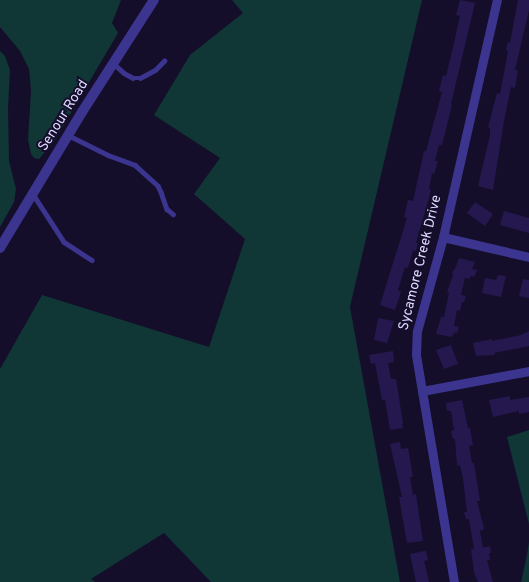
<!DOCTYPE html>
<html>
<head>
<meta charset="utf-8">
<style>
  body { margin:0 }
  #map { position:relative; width:529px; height:582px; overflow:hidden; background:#140e2b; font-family:Overpass,sans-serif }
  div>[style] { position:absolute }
  .green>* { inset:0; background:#103636 }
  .building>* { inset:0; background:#25184e }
  .service>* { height:4.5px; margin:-2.25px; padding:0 2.25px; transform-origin:2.25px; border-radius:2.25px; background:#3b358f }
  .minor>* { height:9px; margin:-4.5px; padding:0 4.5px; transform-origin:4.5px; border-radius:4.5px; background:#3b358f }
  .tertiary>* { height:10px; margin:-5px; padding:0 5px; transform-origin:5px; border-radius:5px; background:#3b358f }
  span { translate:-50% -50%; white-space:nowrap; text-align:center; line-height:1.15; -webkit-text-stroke:4px #140e2b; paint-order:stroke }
  .street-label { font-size:14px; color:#ded8ff }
</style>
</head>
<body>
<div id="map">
  <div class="green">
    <i style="clip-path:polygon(0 0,121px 0,112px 23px,118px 33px,55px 140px,39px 159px,34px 158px,31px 154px,28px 140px,31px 90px,29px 69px,20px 51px,0 27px)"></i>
    <i style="clip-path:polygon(232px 0,422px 0,350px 307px,400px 582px,211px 582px,164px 533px,91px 579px,95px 582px,0 582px,0 369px,42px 295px,209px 347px,245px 239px,194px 194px,220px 158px,154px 115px,190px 55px,243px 13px)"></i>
    <i style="clip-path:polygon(0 51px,5px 56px,10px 70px,8px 108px,9px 161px,16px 189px,14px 202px,0 227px)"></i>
    <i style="clip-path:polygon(529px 430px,529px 524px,507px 437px)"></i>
    <i style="clip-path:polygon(529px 542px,529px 582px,521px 582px,527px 555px)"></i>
  </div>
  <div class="building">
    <i style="clip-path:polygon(460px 0,475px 3px,451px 104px,452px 105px,442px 145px,439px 145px,435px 161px,438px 161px,434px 174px,432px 173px,429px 189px,431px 189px,429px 198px,416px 243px,418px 243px,416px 251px,413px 250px,408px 268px,405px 267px,398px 290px,401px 292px,395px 310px,380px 305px,407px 218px,404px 217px,408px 200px,413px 201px,424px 151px,426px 151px,442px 92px,439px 91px,443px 75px,446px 76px,454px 43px,460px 16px,456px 15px)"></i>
    <i style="clip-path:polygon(518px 0,529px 0,529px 10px,515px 70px,518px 70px,515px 88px,511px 87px,504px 121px,493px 190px,478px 186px,490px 135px,490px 128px,488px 127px,497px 93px,500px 94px,508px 51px,506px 50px,508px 42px,510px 43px)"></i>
    <i style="clip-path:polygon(475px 202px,493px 214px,485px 226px,467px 213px)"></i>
    <i style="clip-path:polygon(504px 211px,529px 218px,529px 233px,500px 225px)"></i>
    <i style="clip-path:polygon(459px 258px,475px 262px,472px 269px,477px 270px,474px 277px,471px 276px,469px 279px,465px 278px,461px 295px,466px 296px,464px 302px,462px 302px,460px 311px,457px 310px,454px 326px,459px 327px,457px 333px,454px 333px,452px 337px,436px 334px,441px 317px,444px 317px,449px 293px,447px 292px,453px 275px,452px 272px,455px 269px)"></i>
    <i style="clip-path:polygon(498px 275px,506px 276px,501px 297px,482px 293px,485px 278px,496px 280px)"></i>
    <i style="clip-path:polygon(523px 279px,529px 280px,529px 298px,519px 296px)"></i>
    <i style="clip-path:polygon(378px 318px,394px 321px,387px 343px,374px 340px)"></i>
    <i style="clip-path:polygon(529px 331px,529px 346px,494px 353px,495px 355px,476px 356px,473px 343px,492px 339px,492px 341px,521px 335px)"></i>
    <i style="clip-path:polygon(451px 345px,458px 364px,444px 369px,436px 350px)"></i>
    <i style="clip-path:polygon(393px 351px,394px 362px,388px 363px,391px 379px,396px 379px,403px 423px,402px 424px,403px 428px,390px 430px,385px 400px,382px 400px,375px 363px,371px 364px,369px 355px)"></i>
    <i style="clip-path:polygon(510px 396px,510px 400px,529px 397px,529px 412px,519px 414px,519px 411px,493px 417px,489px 400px)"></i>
    <i style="clip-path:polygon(462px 400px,468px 428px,470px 428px,473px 445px,469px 446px,472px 463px,474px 463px,480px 501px,477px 501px,484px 528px,483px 530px,480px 531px,483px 548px,490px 546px,491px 553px,489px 553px,490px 560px,487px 560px,493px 582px,478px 582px,474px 572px,471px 549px,474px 549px,469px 519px,466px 519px,464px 512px,467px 512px,463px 479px,460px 465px,457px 466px,455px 439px,453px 439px,451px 431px,454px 430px,451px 411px,447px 411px,446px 403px)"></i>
    <i style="clip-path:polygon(400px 442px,401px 449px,408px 448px,413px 477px,410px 477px,413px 495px,416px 494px,423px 541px,407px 543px,399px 497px,402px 497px,390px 444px)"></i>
    <i style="clip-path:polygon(424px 551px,426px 551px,428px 560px,424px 561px,429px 582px,416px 582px,410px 554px)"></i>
  </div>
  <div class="service">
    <i style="left:114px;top:64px;width:13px;rotate:42deg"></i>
    <i style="left:124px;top:73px;width:10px;rotate:29deg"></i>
    <i style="left:133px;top:78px;width:7px"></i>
    <i style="left:140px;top:78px;width:17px;rotate:-28deg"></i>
    <i style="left:155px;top:70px;width:13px;rotate:-45deg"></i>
    <i style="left:68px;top:135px;width:45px;rotate:26.6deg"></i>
    <i style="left:108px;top:155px;width:29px;rotate:20deg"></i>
    <i style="left:135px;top:165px;width:31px;rotate:42deg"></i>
    <i style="left:158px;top:186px;width:7px;rotate:63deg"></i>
    <i style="left:161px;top:192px;width:18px;rotate:71deg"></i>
    <i style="left:167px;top:209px;width:8px;rotate:40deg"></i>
    <i style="left:33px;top:194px;width:57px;rotate:57.1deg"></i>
    <i style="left:64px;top:242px;width:33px;rotate:33deg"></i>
  </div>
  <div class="minor">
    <i style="left:443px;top:237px;width:88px;rotate:13.1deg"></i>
    <i style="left:422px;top:391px;width:109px;rotate:-10.6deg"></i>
    <i style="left:454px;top:582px;width:230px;rotate:-99.5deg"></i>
    <i style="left:416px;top:355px;width:24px;rotate:-88deg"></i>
    <i style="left:417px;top:331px;width:98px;rotate:-74.5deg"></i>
    <i style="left:443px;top:237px;width:243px;rotate:-77.2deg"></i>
  </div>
  <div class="tertiary">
    <i style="left:0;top:248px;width:159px;rotate:-58.9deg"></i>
    <i style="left:82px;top:112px;width:133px;rotate:-57.3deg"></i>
  </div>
  <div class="street-label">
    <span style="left:64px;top:116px;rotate:-58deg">Senour Road</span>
    <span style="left:421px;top:263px;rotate:-76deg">Sycamore Creek Drive</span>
  </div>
</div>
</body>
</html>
